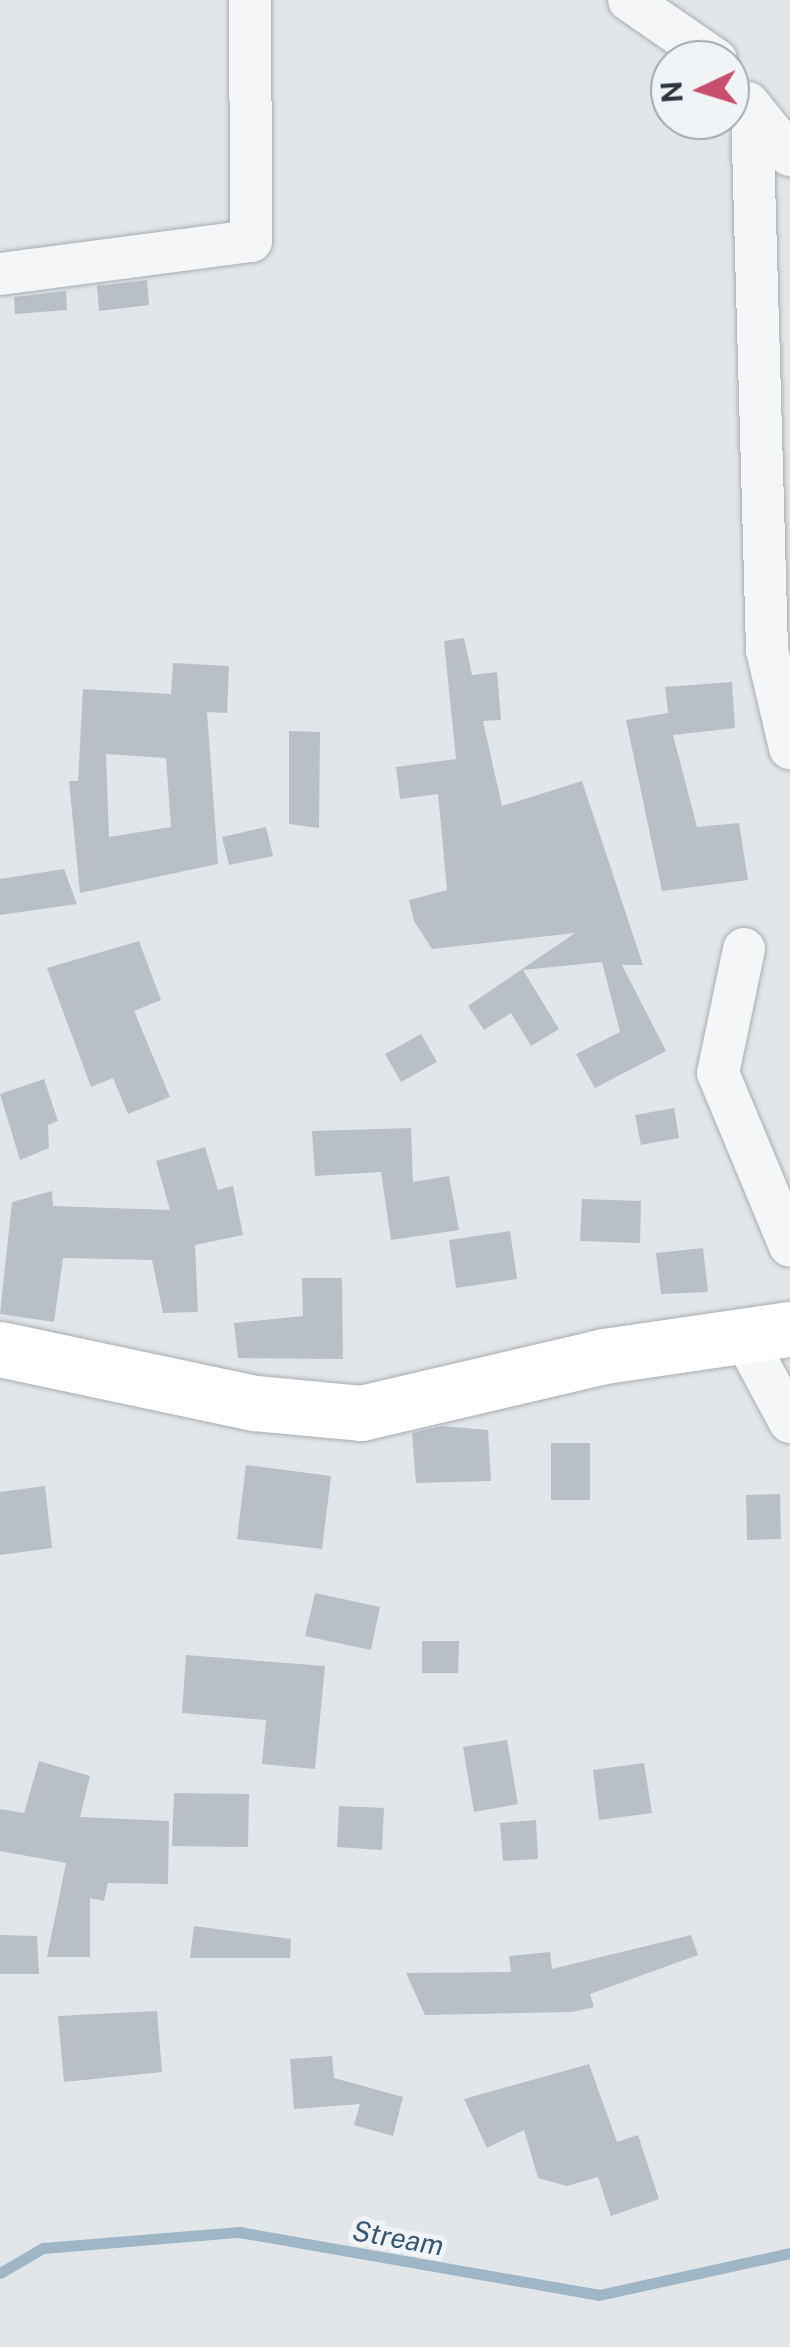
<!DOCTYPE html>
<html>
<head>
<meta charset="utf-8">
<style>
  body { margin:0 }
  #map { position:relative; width:790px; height:2347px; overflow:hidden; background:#e2e6e9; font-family:"Public Sans",sans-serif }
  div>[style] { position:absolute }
  .stream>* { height:11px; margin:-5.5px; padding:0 5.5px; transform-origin:5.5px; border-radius:5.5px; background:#9fb6c7 }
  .building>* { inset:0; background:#b9bfc6 }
  .roads { filter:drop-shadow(0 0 2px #a7adb3) drop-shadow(0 0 2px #a7adb3) }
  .street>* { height:42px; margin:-21px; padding:0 21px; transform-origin:21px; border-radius:21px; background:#f4f6f8 }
  .secondary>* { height:55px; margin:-27.5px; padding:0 27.5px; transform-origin:27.5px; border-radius:27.5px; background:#fff }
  span { translate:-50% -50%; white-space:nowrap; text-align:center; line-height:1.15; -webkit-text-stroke:10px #f1f4f7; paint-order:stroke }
  .water-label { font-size:28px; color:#375772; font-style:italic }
  .north { position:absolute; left:650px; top:40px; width:100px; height:100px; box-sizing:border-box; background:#f1f4f7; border:2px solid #a2a8ae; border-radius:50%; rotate:266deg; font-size:28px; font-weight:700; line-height:40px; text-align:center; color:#2b3540 }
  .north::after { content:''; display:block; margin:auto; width:35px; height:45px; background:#c64f6c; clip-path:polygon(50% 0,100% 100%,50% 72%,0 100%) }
</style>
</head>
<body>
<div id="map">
  <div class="stream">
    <i style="left:0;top:2273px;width:50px;rotate:-30.2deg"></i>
    <i style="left:43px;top:2248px;width:197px;rotate:-4.7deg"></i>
    <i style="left:239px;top:2232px;width:365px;rotate:9.9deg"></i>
    <i style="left:599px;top:2295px;width:196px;rotate:-12.4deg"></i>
  </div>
  <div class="building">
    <i style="clip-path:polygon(147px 280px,149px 305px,99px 311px,97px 286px)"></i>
    <i style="clip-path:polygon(66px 291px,67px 310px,15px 314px,14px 297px)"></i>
    <i style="clip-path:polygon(464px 638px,472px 675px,497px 672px,501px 720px,483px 721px,502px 806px,582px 781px,643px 965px,622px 965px,666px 1051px,595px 1088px,576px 1054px,620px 1032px,602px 962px,523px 970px,559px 1029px,531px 1046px,511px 1013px,484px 1030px,468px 1006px,575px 933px,432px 949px,414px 921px,409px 900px,447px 890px,438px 794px,400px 799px,396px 767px,456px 759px,444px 641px)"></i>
    <i style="clip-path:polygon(evenodd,173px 663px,229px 666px,227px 713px,207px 712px,218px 864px,80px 893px,69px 781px,78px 781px,83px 689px,171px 694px,173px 663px,106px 754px,166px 758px,171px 827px,109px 837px,106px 754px)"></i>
    <i style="clip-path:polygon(732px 682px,735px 728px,673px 735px,697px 827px,739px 823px,748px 880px,662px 891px,626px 720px,668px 713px,665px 687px)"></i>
    <i style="clip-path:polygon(289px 731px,320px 732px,319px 828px,289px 824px)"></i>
    <i style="clip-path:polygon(266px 827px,273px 856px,229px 865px,222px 837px)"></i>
    <i style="clip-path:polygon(64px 869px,77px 904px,0 915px,0 879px)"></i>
    <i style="clip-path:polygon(139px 941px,161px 1000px,134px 1011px,170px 1097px,128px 1114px,113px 1078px,91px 1087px,47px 968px)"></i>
    <i style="clip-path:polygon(421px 1034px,437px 1062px,401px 1082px,385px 1054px)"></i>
    <i style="clip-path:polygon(44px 1079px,58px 1121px,48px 1125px,49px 1148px,20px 1160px,0 1094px)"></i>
    <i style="clip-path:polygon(674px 1108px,679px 1138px,641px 1145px,635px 1115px)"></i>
    <i style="clip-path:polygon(411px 1128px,413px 1182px,449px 1176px,459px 1230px,391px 1240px,381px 1172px,315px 1176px,312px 1131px)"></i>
    <i style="clip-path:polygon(205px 1147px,218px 1190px,233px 1186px,243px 1235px,195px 1245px,198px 1312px,163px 1313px,152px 1260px,63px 1258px,54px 1322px,0 1314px,12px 1202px,52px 1191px,53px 1206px,170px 1210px,156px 1161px)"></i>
    <i style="clip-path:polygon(582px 1199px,641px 1201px,640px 1243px,580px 1241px)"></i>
    <i style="clip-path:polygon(510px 1231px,517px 1279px,456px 1288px,449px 1240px)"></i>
    <i style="clip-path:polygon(703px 1248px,708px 1292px,661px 1294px,656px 1253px)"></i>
    <i style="clip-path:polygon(302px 1278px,342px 1278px,343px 1359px,238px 1358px,234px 1323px,303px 1316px)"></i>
    <i style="clip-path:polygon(441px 1426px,488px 1430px,491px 1481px,416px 1483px,412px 1433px)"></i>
    <i style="clip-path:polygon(551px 1443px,590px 1443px,590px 1500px,551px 1500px)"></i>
    <i style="clip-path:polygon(246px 1465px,331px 1476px,322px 1549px,237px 1539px)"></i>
    <i style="clip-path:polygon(45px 1486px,52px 1548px,0 1555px,0 1492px)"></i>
    <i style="clip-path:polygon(780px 1494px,781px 1539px,747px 1540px,746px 1495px)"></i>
    <i style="clip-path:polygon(315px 1593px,380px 1607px,371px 1650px,305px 1636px)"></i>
    <i style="clip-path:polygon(422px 1641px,459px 1641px,458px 1673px,422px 1673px)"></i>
    <i style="clip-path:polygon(186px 1655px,325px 1666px,315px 1769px,262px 1764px,266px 1720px,182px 1713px)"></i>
    <i style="clip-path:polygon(507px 1740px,518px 1804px,474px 1812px,463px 1747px)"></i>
    <i style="clip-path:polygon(39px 1761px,90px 1776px,80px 1817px,169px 1821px,168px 1884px,108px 1883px,104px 1901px,90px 1898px,90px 1957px,47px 1957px,66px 1863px,0 1851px,0 1809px,24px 1813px)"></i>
    <i style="clip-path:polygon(644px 1763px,652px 1813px,599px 1820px,593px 1770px)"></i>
    <i style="clip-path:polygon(174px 1793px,249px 1794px,248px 1847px,172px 1846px)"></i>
    <i style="clip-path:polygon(339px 1806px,384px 1808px,382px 1850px,337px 1847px)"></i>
    <i style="clip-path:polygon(536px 1820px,538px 1859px,503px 1861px,500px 1823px)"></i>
    <i style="clip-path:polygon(194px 1926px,291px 1939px,290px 1958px,190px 1958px)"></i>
    <i style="clip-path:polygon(0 1935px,37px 1936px,39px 1974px,0 1974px)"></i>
    <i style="clip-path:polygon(691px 1935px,698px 1955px,590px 1994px,594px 2007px,572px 2012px,425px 2015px,406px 1973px,511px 1972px,509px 1956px,550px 1952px,552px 1969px)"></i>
    <i style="clip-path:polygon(157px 2011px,162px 2072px,64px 2082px,58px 2016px)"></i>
    <i style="clip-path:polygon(332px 2056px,334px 2078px,403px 2097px,393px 2136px,354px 2125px,360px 2104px,294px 2109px,290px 2059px)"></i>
    <i style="clip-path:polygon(589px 2064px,617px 2142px,638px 2135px,659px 2199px,611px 2216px,598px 2177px,567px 2186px,538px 2178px,524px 2130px,487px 2148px,464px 2099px)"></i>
  </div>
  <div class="roads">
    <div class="street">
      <i style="left:629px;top:0;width:106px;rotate:34.6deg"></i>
      <i style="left:748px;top:103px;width:67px;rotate:51.1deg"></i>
      <i style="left:752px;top:109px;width:541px;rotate:88.41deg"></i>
      <i style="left:767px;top:650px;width:101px;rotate:76.8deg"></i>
      <i style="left:0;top:274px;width:253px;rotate:-7.5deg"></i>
      <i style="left:251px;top:241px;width:241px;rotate:-90.2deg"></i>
      <i style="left:744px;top:949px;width:127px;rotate:101.8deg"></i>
      <i style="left:718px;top:1073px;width:187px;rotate:67.4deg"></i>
      <i style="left:742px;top:1333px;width:101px;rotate:61.7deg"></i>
    </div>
    <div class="secondary">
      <i style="left:0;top:1349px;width:261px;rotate:12deg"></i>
      <i style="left:255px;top:1403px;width:106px;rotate:5.4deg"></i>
      <i style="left:361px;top:1413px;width:250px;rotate:-13.2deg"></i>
      <i style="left:604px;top:1356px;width:188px;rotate:-8.3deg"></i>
    </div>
  </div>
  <div class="water-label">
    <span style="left:398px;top:2238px;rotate:10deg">Stream</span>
  </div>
  <div class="north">N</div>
</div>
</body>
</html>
